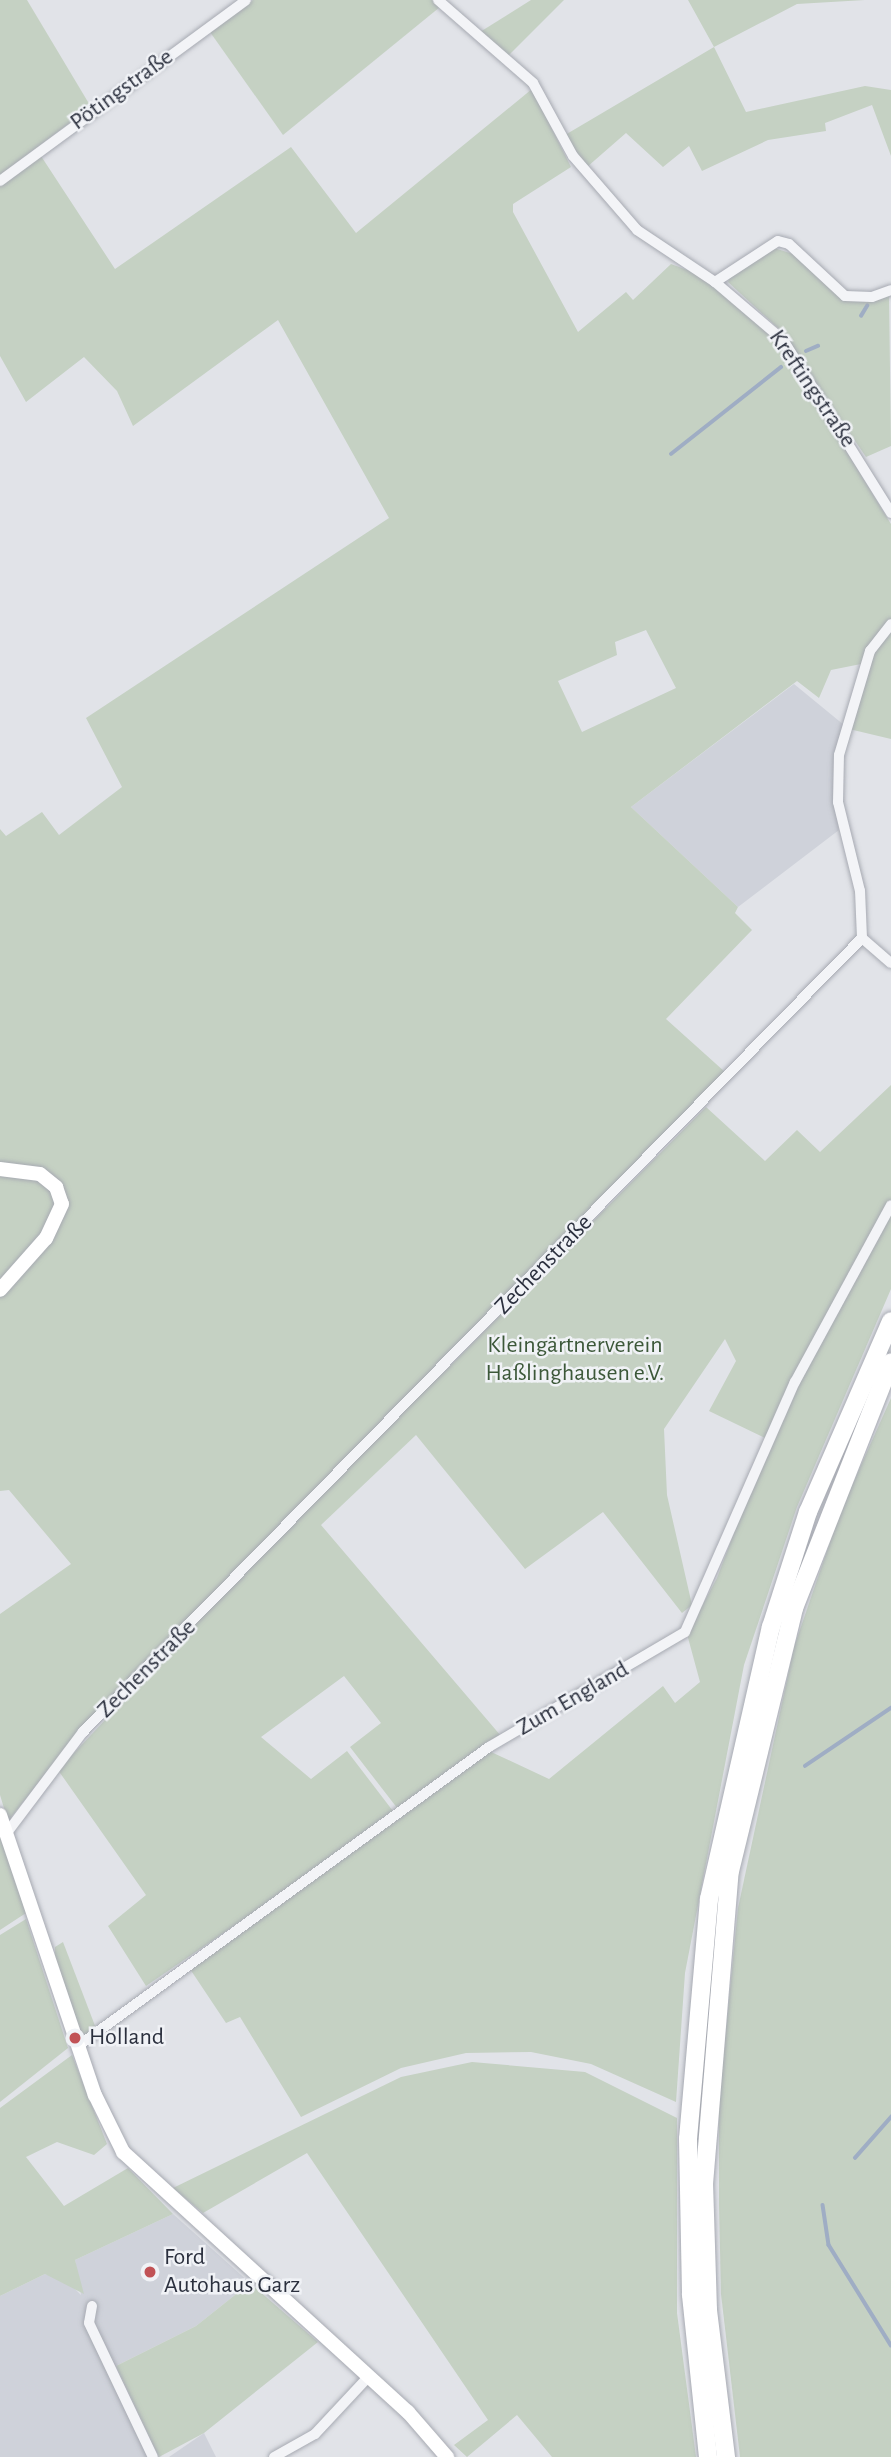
<!DOCTYPE html>
<html>
<head>
<meta charset="utf-8">
<style>
  body { margin:0 }
  #map { position:relative; width:891px; height:2457px; overflow:hidden; background:#e1e3e8; font-family:"Alegreya Sans",sans-serif }
  div>[style] { position:absolute }
  .built>* { inset:0; background:#cfd2da }
  .green>* { inset:0; background:#c5d1c3 }
  .stream>* { height:3.5px; margin:-1.75px; padding:0 1.75px; transform-origin:1.75px; border-radius:1.75px; background:#9fadc4 }
  .roads { filter:drop-shadow(0 0 2px #a7aab2) drop-shadow(0 0 2px #a7aab2) }
  .street>* { height:10px; margin:-5px; padding:0 5px; transform-origin:5px; border-radius:5px; background:#f3f4f7 }
  .secondary>* { height:14px; margin:-7px; padding:0 7px; transform-origin:7px; border-radius:7px; background:#fff }
  .highway>* { height:18px; margin:-9px; padding:0 9px; transform-origin:9px; border-radius:9px; background:#fff }
  .dots>* { width:19px; height:19px; translate:-50% -50%; box-sizing:border-box; border:4px solid #f0f2f6; border-radius:50% }
  span { translate:-50% -50%; white-space:nowrap; text-align:center; line-height:1.15; -webkit-text-stroke:5px #f0f2f6; paint-order:stroke }
  .street-label { font-size:24px; color:#2b303e }
  .park-label { font-size:24px; color:#3c5839 }
  .poi-label { font-size:24px; color:#2b303e }
  .left { translate:0 -50%; text-align:left }
</style>
</head>
<body>
<div id="map">
  <div class="built">
    <i style="clip-path:polygon(794px 684px,844px 725px,834px 802px,839px 830px,738px 907px,631px 807px)"></i>
    <i style="clip-path:polygon(173px 2214px,250px 2283px,196px 2326px,116px 2366px,159px 2457px,0 2457px,0 2296px,45px 2274px,65px 2279px,81px 2295px,75px 2260px)"></i>
    <i style="clip-path:polygon(204px 2433px,216px 2457px,169px 2457px)"></i>
  </div>
  <div class="green">
    <i style="clip-path:polygon(0 0,27px 0,91px 107px,0 175px)"></i>
    <i style="clip-path:polygon(253px 0,433px 0,440px 7px,283px 135px,210px 32px)"></i>
    <i style="clip-path:polygon(531px 0,564px 0,508px 56px,480px 32px)"></i>
    <i style="clip-path:polygon(688px 0,865px 0,797px 4px,714px 47px,746px 112px,865px 86px,891px 90px,891px 156px,872px 105px,825px 123px,826px 131px,768px 140px,702px 171px,689px 146px,663px 167px,626px 133px,587px 167px,565px 135px,714px 47px)"></i>
    <i style="clip-path:polygon(evenodd,532px 89px,571px 167px,513px 204px,513px 212px,578px 332px,626px 292px,633px 300px,671px 264px,701px 275px,780px 342px,891px 524px,891px 619px,861px 664px,831px 670px,819px 698px,797px 681px,631px 807px,738px 907px,735px 913px,752px 930px,666px 1019px,725px 1072px,394px 1410px,398px 1414px,440px 1376px,706px 1107px,765px 1161px,797px 1130px,820px 1152px,891px 1085px,891px 1200px,815px 1335px,891px 1209px,891px 1289px,797px 1507px,744px 1665px,685px 1973px,676px 2102px,591px 2064px,531px 2052px,466px 2053px,401px 2068px,301px 2117px,240px 2017px,226px 2023px,190px 1969px,489px 1751px,549px 1779px,663px 1686px,675px 1703px,700px 1682px,687px 1634px,717px 1578px,769px 1440px,709px 1411px,736px 1361px,725px 1339px,664px 1429px,667px 1495px,692px 1605px,682px 1613px,603px 1512px,525px 1569px,416px 1435px,321px 1525px,501px 1736px,401px 1813px,350px 1747px,381px 1723px,344px 1676px,261px 1737px,311px 1779px,347px 1751px,396px 1815px,146px 1986px,108px 1926px,146px 1895px,58px 1770px,106px 1719px,93px 1715px,8px 1821px,0 1795px,0 1614px,71px 1564px,9px 1490px,0 1491px,0 1295px,48px 1241px,58px 1185px,0 1165px,0 829px,6px 836px,42px 812px,59px 835px,122px 787px,86px 718px,389px 518px,278px 320px,133px 426px,117px 391px,84px 357px,26px 402px,0 356px,0 186px,41px 156px,115px 269px,291px 147px,356px 233px,532px 89px,646px 630px,676px 688px,582px 732px,558px 681px,617px 655px,615px 642px,646px 630px)"></i>
    <i style="clip-path:polygon(774px 248px,793px 254px,843px 297px,889px 293px,891px 446px,866px 457px,779px 329px,728px 282px,732px 271px)"></i>
    <i style="clip-path:polygon(891px 628px,891px 739px,849px 729px,872px 653px)"></i>
    <i style="clip-path:polygon(0 1172px,29px 1172px,53px 1188px,58px 1216px,0 1286px)"></i>
    <i style="clip-path:polygon(891px 1398px,891px 2457px,740px 2457px,721px 2294px,719px 2205px,719px 2101px,738px 1908px,794px 1647px,841px 1510px)"></i>
    <i style="clip-path:polygon(0 1829px,26px 1913px,0 1930px)"></i>
    <i style="clip-path:polygon(26px 1919px,68px 2048px,0 2102px,0 1935px)"></i>
    <i style="clip-path:polygon(63px 1942px,97px 2031px,92px 2034px,82px 2035px,55px 1958px,55px 1947px)"></i>
    <i style="clip-path:polygon(72px 2055px,107px 2144px,94px 2155px,57px 2142px,26px 2157px,64px 2206px,128px 2168px,173px 2214px,75px 2260px,84px 2294px,45px 2274px,0 2296px,0 2108px)"></i>
    <i style="clip-path:polygon(472px 2062px,585px 2072px,677px 2118px,677px 2313px,696px 2457px,552px 2457px,517px 2415px,467px 2457px,454px 2445px,488px 2420px,307px 2153px,203px 2213px,173px 2188px,401px 2077px)"></i>
    <i style="clip-path:polygon(250px 2283px,318px 2342px,204px 2433px,159px 2457px,116px 2366px,196px 2326px)"></i>
  </div>
  <div class="stream">
    <i style="left:861px;top:316px;width:12px;rotate:-59deg"></i>
    <i style="left:806px;top:351px;width:13px;rotate:-23deg"></i>
    <i style="left:671px;top:454px;width:140px;rotate:-38.3deg"></i>
    <i style="left:805px;top:1766px;width:104px;rotate:-34deg"></i>
    <i style="left:855px;top:2158px;width:55px;rotate:-48.7deg"></i>
    <i style="left:823px;top:2205px;width:40px;rotate:81.5deg"></i>
    <i style="left:829px;top:2245px;width:118px;rotate:58.2deg"></i>
  </div>
  <div class="roads">
    <div class="street">
      <i style="left:438px;top:0;width:126px;rotate:41.1deg"></i>
      <i style="left:533px;top:83px;width:83px;rotate:61.3deg"></i>
      <i style="left:573px;top:156px;width:98px;rotate:49.1deg"></i>
      <i style="left:637px;top:230px;width:94px;rotate:33.7deg"></i>
      <i style="left:715px;top:282px;width:89px;rotate:40.5deg"></i>
      <i style="left:783px;top:340px;width:204px;rotate:58deg"></i>
      <i style="left:0;top:181px;width:305px;rotate:-36.3deg"></i>
      <i style="left:715px;top:282px;width:75px;rotate:-33.1deg"></i>
      <i style="left:778px;top:241px;width:11px;rotate:15deg"></i>
      <i style="left:789px;top:244px;width:76px;rotate:42.9deg"></i>
      <i style="left:845px;top:296px;width:27px;rotate:2deg"></i>
      <i style="left:872px;top:297px;width:20px;rotate:-20deg"></i>
      <i style="left:862px;top:938px;width:38px;rotate:41deg"></i>
      <i style="left:6px;top:1834px;width:128px;rotate:-53deg"></i>
      <i style="left:83px;top:1732px;width:1112px;rotate:-45.55deg"></i>
      <i style="left:862px;top:938px;width:47px;rotate:-92.4deg"></i>
      <i style="left:860px;top:891px;width:92px;rotate:-103.9deg"></i>
      <i style="left:838px;top:802px;width:47px;rotate:-88.8deg"></i>
      <i style="left:839px;top:755px;width:109px;rotate:-73.4deg"></i>
      <i style="left:870px;top:651px;width:34px;rotate:-52deg"></i>
      <i style="left:78px;top:2046px;width:508px;rotate:-36.04deg"></i>
      <i style="left:489px;top:1747px;width:227px;rotate:-30.4deg"></i>
      <i style="left:685px;top:1632px;width:273px;rotate:-66.3deg"></i>
      <i style="left:795px;top:1382px;width:201px;rotate:-61.5deg"></i>
      <i style="left:92px;top:2306px;width:17px;rotate:100deg"></i>
      <i style="left:89px;top:2323px;width:148px;rotate:64.5deg"></i>
      <i style="left:274px;top:2457px;width:47px;rotate:-29.3deg"></i>
      <i style="left:315px;top:2434px;width:79px;rotate:-47deg"></i>
    </div>
    <div class="secondary">
      <i style="left:0;top:1169px;width:40px;rotate:7.1deg"></i>
      <i style="left:40px;top:1174px;width:21px;rotate:39deg"></i>
      <i style="left:56px;top:1187px;width:18px;rotate:71deg"></i>
      <i style="left:62px;top:1204px;width:38px;rotate:115deg"></i>
      <i style="left:46px;top:1238px;width:69px;rotate:131.5deg"></i>
      <i style="left:0;top:1815px;width:296px;rotate:71.3deg"></i>
      <i style="left:95px;top:2095px;width:64px;rotate:63.8deg"></i>
      <i style="left:123px;top:2152px;width:386px;rotate:42.4deg"></i>
      <i style="left:408px;top:2412px;width:60px;rotate:49.1deg"></i>
    </div>
    <div class="highway">
      <i style="left:708px;top:2457px;width:164px;rotate:-96deg"></i>
      <i style="left:691px;top:2294px;width:155px;rotate:-91.1deg"></i>
      <i style="left:688px;top:2139px;width:241px;rotate:-85deg"></i>
      <i style="left:709px;top:1899px;width:279px;rotate:-77.2deg"></i>
      <i style="left:771px;top:1627px;width:121px;rotate:-72.2deg"></i>
      <i style="left:808px;top:1512px;width:208px;rotate:-66.5deg"></i>
      <i style="left:726px;top:2457px;width:148px;rotate:-97deg"></i>
      <i style="left:708px;top:2310px;width:126px;rotate:-91.8deg"></i>
      <i style="left:704px;top:2184px;width:314px;rotate:-85.3deg"></i>
      <i style="left:730px;top:1871px;width:271px;rotate:-76.3deg"></i>
      <i style="left:794px;top:1608px;width:264px;rotate:-68.5deg"></i>
    </div>
  </div>
  <div class="dots">
    <i style="left:75px;top:2038px;background:#c15256"></i>
    <i style="left:150px;top:2272px;background:#c15256"></i>
  </div>
  <div class="street-label">
    <span style="left:122px;top:90px;rotate:-36deg">Pötingstraße</span>
    <span style="left:812px;top:389px;rotate:56deg">Kreftingstraße</span>
    <span style="left:544px;top:1265px;rotate:-46deg">Zechenstraße</span>
    <span style="left:147px;top:1669px;rotate:-45deg">Zechenstraße</span>
    <span style="left:573px;top:1699px;rotate:-30deg">Zum England</span>
  </div>
  <div class="park-label">
    <span style="left:575px;top:1360px">Kleingärtnerverein<br>Haßlinghausen e.V.</span>
  </div>
  <div class="poi-label">
    <span class="left" style="left:89px;top:2038px">Holland</span>
    <span class="left" style="left:164px;top:2272px">Ford<br>Autohaus Garz</span>
  </div>
</div>
</body>
</html>
